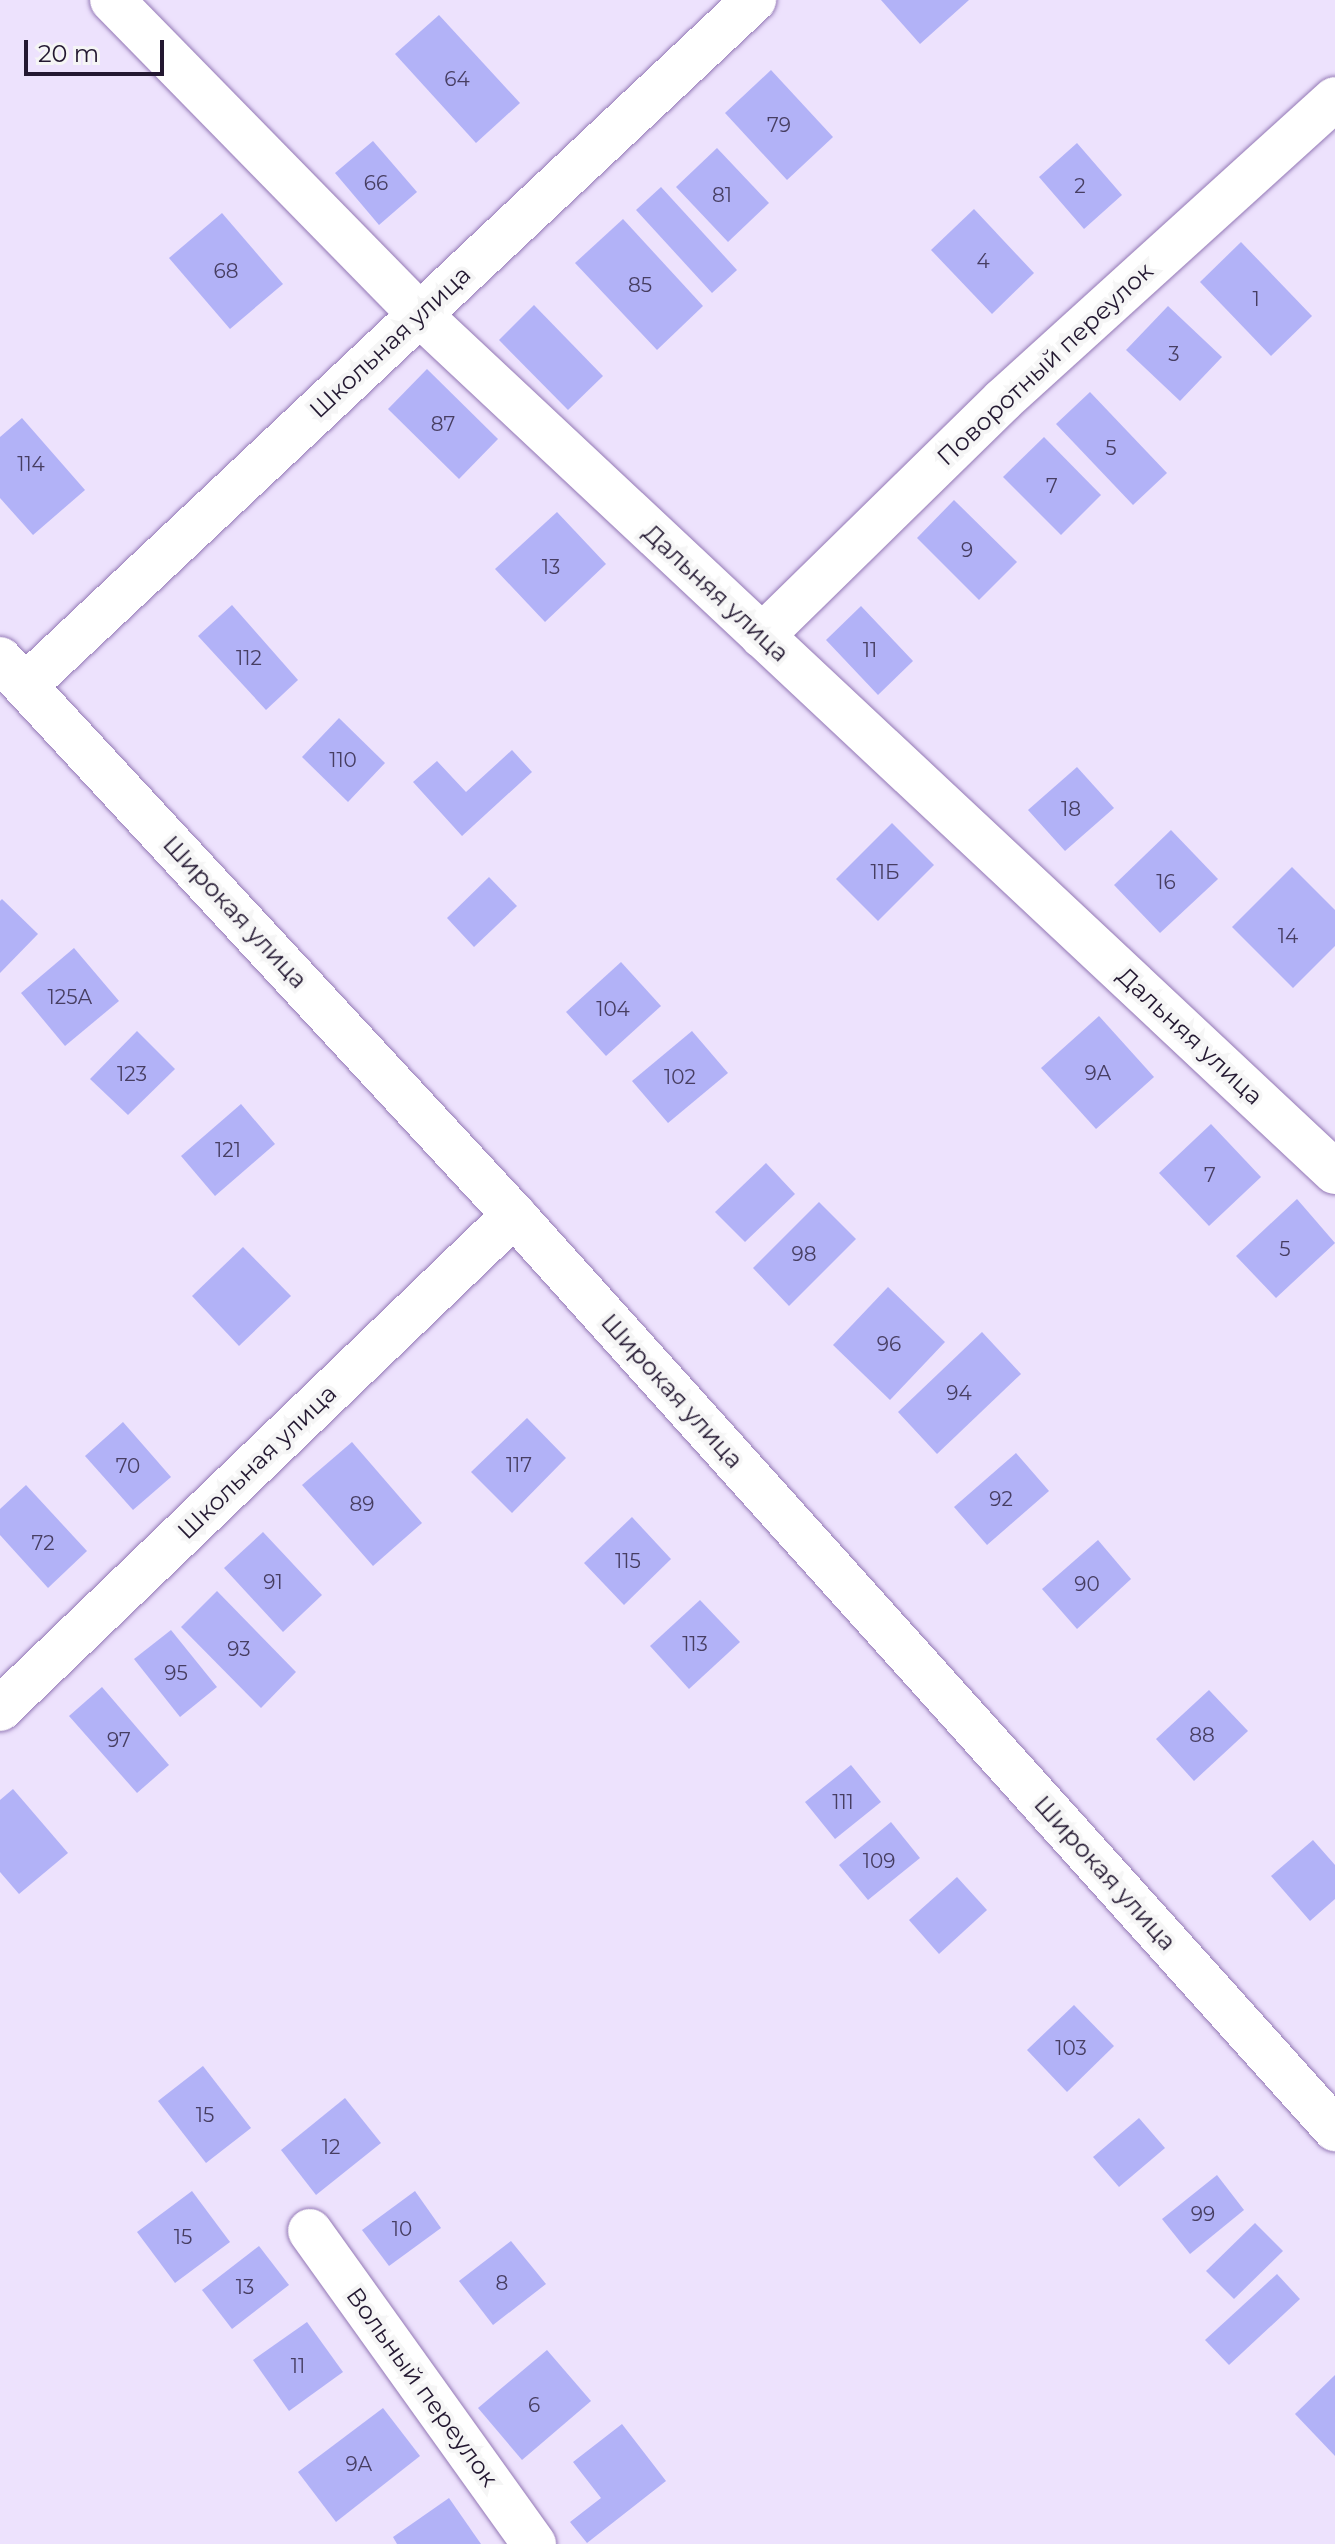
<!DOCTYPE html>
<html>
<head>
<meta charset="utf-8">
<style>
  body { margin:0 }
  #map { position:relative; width:1335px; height:2544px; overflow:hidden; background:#ede2fd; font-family:Montserrat,sans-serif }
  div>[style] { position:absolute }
  .building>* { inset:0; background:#b2b2f7 }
  .roads { filter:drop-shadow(0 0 2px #9378b5) drop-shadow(0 0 2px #9378b5) }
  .street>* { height:44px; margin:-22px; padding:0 22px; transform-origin:22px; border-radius:22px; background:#fff }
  span { translate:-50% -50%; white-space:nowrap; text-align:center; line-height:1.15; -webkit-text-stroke:8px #f5f5f5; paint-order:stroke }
  .number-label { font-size:20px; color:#473e62 }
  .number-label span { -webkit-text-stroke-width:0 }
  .street-label { font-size:24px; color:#231831 }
  .scale { position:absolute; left:24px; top:40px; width:140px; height:36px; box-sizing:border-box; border:4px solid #231831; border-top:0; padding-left:10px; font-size:24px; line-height:28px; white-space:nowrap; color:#231831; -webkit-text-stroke:6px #f5f5f5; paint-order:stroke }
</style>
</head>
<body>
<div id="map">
  <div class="building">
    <i style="clip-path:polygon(881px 0,969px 0,920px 44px)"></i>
    <i style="clip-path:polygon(439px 15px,520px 103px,476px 143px,395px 54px)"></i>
    <i style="clip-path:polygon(771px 70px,833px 137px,787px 180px,725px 113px)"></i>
    <i style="clip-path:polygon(373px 141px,417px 192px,379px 225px,335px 173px)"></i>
    <i style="clip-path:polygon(1077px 143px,1122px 195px,1084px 229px,1039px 177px)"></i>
    <i style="clip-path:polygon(717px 148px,769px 203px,728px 242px,676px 187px)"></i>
    <i style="clip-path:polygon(661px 187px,737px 270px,712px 293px,636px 210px)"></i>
    <i style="clip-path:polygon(974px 209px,1034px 273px,992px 314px,931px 250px)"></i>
    <i style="clip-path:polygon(222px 213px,283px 284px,230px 329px,169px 258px)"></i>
    <i style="clip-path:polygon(623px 219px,703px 306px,657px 350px,575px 263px)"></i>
    <i style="clip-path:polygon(1241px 242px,1312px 316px,1271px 356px,1200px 282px)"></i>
    <i style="clip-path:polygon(534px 305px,603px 376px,568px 410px,499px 340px)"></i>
    <i style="clip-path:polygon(1168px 306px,1222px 357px,1180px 401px,1126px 350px)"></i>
    <i style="clip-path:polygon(427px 369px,498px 439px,459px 479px,388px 409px)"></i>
    <i style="clip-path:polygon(1090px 392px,1167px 473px,1133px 505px,1056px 424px)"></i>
    <i style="clip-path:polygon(22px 418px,85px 490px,33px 535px,0 498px,0 437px)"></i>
    <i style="clip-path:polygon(1044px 437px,1101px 495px,1061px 535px,1003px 477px)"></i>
    <i style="clip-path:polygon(954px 500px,1017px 562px,979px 600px,917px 538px)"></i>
    <i style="clip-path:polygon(557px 512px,606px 564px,545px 622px,495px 569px)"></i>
    <i style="clip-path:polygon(232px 605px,298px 680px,266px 710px,198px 636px)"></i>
    <i style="clip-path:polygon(861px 606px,913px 661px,878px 695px,826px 640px)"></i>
    <i style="clip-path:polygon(339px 718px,385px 763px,348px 802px,302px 757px)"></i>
    <i style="clip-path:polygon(512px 750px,532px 772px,462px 836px,413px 782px,437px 761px,466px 792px)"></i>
    <i style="clip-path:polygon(1077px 767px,1114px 808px,1065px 851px,1028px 810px)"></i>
    <i style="clip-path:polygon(892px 823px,934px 865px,878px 921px,836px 879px)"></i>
    <i style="clip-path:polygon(1171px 830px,1218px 879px,1160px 933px,1114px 885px)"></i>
    <i style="clip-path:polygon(1292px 867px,1335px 910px,1335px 946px,1293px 988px,1232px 927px)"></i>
    <i style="clip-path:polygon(489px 877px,517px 906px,474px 947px,447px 918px)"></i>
    <i style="clip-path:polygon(2px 899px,38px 934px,0 973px,0 901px)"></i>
    <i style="clip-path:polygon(74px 948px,119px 1001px,65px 1046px,21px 993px)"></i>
    <i style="clip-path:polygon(621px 962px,661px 1006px,606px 1056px,566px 1012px)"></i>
    <i style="clip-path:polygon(1099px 1016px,1154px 1077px,1096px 1129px,1041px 1068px)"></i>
    <i style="clip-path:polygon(137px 1031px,175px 1069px,128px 1115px,90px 1079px)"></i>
    <i style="clip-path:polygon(692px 1031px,728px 1073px,668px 1123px,632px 1081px)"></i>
    <i style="clip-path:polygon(241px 1104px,275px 1144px,215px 1196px,181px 1156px)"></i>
    <i style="clip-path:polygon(1211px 1124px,1261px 1177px,1209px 1226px,1159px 1173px)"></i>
    <i style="clip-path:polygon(766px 1163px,795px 1194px,745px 1242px,715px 1212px)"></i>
    <i style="clip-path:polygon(1297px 1199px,1335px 1243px,1276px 1298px,1236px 1256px)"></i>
    <i style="clip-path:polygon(819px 1202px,856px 1239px,789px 1306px,753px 1268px)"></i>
    <i style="clip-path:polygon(243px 1247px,291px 1296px,239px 1346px,192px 1296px)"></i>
    <i style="clip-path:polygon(888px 1287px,945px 1342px,890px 1400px,833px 1345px)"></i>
    <i style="clip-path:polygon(982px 1332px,1021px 1374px,937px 1454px,898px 1412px)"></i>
    <i style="clip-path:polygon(527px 1418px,566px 1458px,512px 1513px,471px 1472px)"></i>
    <i style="clip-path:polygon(123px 1422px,171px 1477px,133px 1510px,85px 1456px)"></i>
    <i style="clip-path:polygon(352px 1442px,422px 1523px,373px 1566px,302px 1485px)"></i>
    <i style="clip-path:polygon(1016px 1453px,1049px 1491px,987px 1545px,954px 1507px)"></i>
    <i style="clip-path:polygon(26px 1485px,87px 1551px,48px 1588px,0 1535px,0 1509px)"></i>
    <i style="clip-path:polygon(632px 1517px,671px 1559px,624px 1605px,584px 1563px)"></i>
    <i style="clip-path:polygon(263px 1532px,322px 1595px,283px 1632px,224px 1568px)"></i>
    <i style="clip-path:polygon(1098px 1540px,1131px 1579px,1077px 1629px,1042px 1589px)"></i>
    <i style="clip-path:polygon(217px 1591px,296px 1672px,261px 1708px,181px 1627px)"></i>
    <i style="clip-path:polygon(700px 1600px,740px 1642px,689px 1689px,650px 1646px)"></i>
    <i style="clip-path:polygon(171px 1630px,217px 1687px,180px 1717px,134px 1659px)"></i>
    <i style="clip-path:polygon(102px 1687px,169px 1765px,137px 1793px,69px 1716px)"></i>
    <i style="clip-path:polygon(1209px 1690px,1248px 1731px,1194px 1781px,1156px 1739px)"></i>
    <i style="clip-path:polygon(851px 1765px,881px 1802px,835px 1839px,805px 1802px)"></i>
    <i style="clip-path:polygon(13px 1789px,68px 1853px,19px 1894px,0 1872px,0 1800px)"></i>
    <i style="clip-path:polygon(891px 1822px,920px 1858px,868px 1900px,839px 1865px)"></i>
    <i style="clip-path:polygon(1313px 1840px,1335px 1865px,1335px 1899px,1310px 1921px,1271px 1876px)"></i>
    <i style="clip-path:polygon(957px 1877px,987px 1910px,939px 1954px,909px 1920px)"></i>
    <i style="clip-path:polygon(1074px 2005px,1114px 2046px,1067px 2092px,1027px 2050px)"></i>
    <i style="clip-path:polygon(203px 2066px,251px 2128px,206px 2163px,158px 2101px)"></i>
    <i style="clip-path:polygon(345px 2098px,381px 2143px,316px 2195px,281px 2150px)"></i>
    <i style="clip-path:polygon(1139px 2118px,1165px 2148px,1119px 2187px,1093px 2157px)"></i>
    <i style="clip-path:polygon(1217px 2175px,1244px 2210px,1190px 2254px,1162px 2219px)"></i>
    <i style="clip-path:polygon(192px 2191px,230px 2242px,175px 2283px,137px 2232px)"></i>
    <i style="clip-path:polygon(415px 2191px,441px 2228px,389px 2266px,362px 2230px)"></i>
    <i style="clip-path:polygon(1255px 2223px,1283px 2251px,1234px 2299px,1206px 2271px)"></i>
    <i style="clip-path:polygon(511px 2241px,546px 2284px,493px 2325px,459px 2281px)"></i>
    <i style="clip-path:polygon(259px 2246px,289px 2285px,232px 2329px,202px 2290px)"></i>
    <i style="clip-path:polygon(1277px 2274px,1300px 2299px,1229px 2365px,1205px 2340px)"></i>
    <i style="clip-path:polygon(307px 2322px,343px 2372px,289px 2411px,253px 2360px)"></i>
    <i style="clip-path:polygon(547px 2350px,591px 2401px,522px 2460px,478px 2408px)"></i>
    <i style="clip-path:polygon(1335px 2375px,1335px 2456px,1295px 2414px)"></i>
    <i style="clip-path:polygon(383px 2408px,420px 2456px,336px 2522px,298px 2472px)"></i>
    <i style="clip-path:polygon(622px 2424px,666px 2481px,587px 2543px,570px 2522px,601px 2498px,573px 2462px)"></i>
    <i style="clip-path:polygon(449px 2498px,481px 2544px,397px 2544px,393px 2537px)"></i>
  </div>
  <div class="roads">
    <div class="street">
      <i style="left:112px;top:0;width:439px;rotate:45.6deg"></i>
      <i style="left:419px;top:314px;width:1255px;rotate:43.13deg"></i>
      <i style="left:762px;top:636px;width:337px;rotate:-44.4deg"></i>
      <i style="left:1003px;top:400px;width:448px;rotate:-42.2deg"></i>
      <i style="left:0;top:659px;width:757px;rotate:47.25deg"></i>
      <i style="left:514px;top:1215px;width:1229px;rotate:48.07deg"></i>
      <i style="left:26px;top:685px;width:1000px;rotate:-43.26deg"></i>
      <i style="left:0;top:1709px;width:713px;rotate:-43.86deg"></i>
      <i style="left:310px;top:2231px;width:385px;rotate:54.4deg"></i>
    </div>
  </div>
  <div class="number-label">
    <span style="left:457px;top:79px">64</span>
    <span style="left:779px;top:125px">79</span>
    <span style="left:376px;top:183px">66</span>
    <span style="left:1080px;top:186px">2</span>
    <span style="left:722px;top:195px">81</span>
    <span style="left:983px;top:261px">4</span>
    <span style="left:226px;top:271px">68</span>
    <span style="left:640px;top:285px">85</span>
    <span style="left:1256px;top:299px">1</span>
    <span style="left:1174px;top:354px">3</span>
    <span style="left:443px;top:424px">87</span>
    <span style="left:1111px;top:448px">5</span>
    <span style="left:31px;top:464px">114</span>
    <span style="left:1052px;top:486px">7</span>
    <span style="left:967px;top:550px">9</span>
    <span style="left:551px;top:567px">13</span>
    <span style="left:870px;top:650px">11</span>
    <span style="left:249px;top:658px">112</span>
    <span style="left:343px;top:760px">110</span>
    <span style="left:1071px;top:809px">18</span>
    <span style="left:885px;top:872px">11Б</span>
    <span style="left:1166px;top:882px">16</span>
    <span style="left:1288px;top:936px">14</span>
    <span style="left:70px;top:997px">125А</span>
    <span style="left:613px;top:1009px">104</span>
    <span style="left:1098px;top:1073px">9А</span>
    <span style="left:132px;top:1074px">123</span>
    <span style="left:680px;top:1077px">102</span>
    <span style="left:228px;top:1150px">121</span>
    <span style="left:1210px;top:1175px">7</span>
    <span style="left:1285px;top:1249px">5</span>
    <span style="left:804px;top:1254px">98</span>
    <span style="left:889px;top:1344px">96</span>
    <span style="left:959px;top:1393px">94</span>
    <span style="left:519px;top:1465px">117</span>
    <span style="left:128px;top:1466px">70</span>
    <span style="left:1001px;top:1499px">92</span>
    <span style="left:362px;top:1504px">89</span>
    <span style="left:43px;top:1543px">72</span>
    <span style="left:628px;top:1561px">115</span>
    <span style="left:273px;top:1582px">91</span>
    <span style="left:1087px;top:1584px">90</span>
    <span style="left:695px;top:1644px">113</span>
    <span style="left:239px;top:1649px">93</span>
    <span style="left:176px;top:1673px">95</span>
    <span style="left:1202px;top:1735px">88</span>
    <span style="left:119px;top:1740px">97</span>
    <span style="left:843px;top:1802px">111</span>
    <span style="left:879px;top:1861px">109</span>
    <span style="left:1071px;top:2048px">103</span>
    <span style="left:205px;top:2115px">15</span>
    <span style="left:331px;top:2147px">12</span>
    <span style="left:1203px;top:2214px">99</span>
    <span style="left:402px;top:2229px">10</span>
    <span style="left:183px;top:2237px">15</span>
    <span style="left:502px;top:2283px">8</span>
    <span style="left:245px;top:2287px">13</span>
    <span style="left:298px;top:2366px">11</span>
    <span style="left:534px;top:2405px">6</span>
    <span style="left:359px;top:2464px">9А</span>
  </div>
  <div class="street-label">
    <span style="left:390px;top:342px;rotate:-43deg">Школьная улица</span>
    <span style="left:1045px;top:364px;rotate:-43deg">Поворотный переулок</span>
    <span style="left:716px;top:593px;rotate:43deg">Дальняя улица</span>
    <span style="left:235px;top:912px;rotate:47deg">Широкая улица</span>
    <span style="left:1190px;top:1036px;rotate:43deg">Дальняя улица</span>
    <span style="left:672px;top:1391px;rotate:48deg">Широкая улица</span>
    <span style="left:257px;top:1462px;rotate:-44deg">Школьная улица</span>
    <span style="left:1105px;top:1873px;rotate:48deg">Широкая улица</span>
    <span style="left:422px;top:2387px;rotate:54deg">Вольный переулок</span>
  </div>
  <div class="scale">20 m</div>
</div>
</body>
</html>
